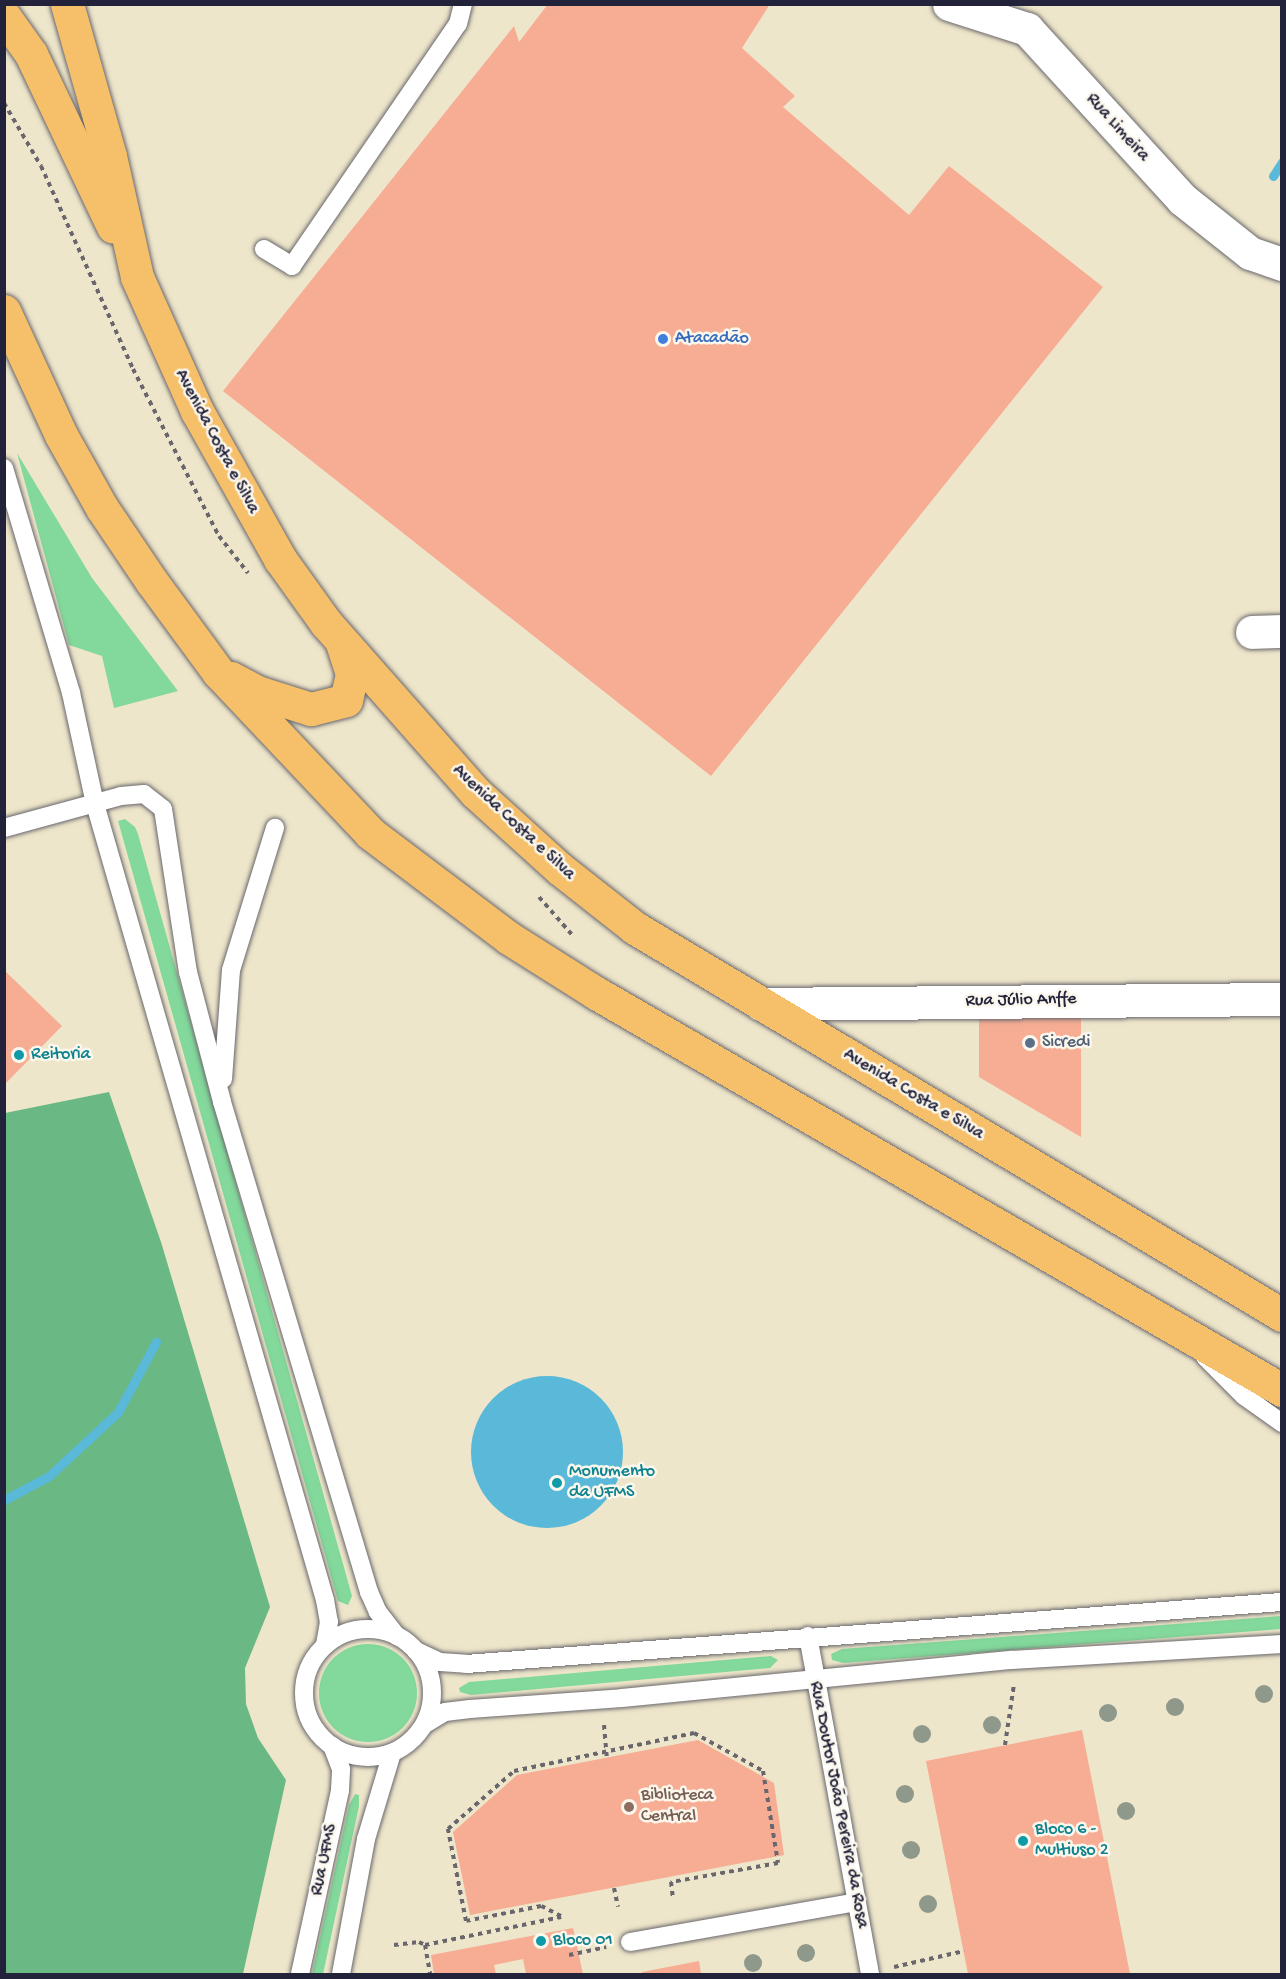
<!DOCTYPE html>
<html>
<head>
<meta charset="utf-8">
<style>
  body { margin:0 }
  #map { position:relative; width:1286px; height:1979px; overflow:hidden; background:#eee6ca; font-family:"Gochi Hand",sans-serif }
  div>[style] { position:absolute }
  .green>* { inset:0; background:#83d89b }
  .round { border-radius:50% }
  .forest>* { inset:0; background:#6ab883 }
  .water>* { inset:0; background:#5ab8d9 }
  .stream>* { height:9px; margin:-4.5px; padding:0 4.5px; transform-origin:4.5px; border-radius:4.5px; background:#5ab8d9 }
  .building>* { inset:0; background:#f6ad94 }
  .path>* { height:4px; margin-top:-2px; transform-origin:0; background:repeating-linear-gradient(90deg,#69676d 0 4.5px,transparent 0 9px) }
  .roads { filter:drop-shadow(0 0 2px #69676d) drop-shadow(0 0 2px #69676d) }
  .service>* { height:18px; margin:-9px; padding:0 9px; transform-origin:9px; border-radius:9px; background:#fff }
  .service>.ring { margin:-9px; padding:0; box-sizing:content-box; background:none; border:18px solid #fff; border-radius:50% }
  .minor>* { height:33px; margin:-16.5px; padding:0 16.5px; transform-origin:16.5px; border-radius:16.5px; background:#fff }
  .primary>* { height:33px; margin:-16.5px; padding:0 16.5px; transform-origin:16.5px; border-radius:16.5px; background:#f6c06b }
  .trees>* { width:18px; height:18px; margin:-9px; border-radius:50%; background:#8e988b }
  .dots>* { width:16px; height:16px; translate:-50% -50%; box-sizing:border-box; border:3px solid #fbf7ec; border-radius:50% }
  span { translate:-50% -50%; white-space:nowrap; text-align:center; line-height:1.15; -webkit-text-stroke:5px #fbf7ec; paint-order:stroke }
  .street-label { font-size:18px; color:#22223b }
  .shop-label { font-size:18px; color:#366cbe }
  .left { translate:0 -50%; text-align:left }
  .service-label { font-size:18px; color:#4e5e75 }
  .culture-label { font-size:18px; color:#0d838f }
  .education-label { font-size:18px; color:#785e54 }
  .frame { position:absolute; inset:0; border:6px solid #22223b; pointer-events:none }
</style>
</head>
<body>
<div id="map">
  <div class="green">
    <i style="clip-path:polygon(17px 453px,92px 578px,178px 691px,114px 708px,102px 656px,69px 645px)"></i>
    <i style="clip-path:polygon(125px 819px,135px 827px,138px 834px,352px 1596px,348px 1605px,338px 1601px,118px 821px)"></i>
    <i style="clip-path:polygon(1281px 1616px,1281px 1629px,843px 1663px,832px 1660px,831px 1654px,842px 1649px)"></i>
    <i class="round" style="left:319px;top:1644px;width:98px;height:98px"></i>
    <i style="clip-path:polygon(771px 1656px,778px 1660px,770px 1668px,471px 1695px,460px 1692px,459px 1688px,469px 1682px)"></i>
    <i style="clip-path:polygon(355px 1794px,359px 1795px,359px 1806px,323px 1974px,312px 1974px,349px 1805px)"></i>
  </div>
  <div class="forest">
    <i style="clip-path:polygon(109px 1092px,161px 1242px,270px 1607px,245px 1668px,246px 1704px,258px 1738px,286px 1780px,243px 1974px,5px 1974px,5px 1113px)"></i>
  </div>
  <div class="water">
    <i class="round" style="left:471px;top:1376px;width:152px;height:152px"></i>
  </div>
  <div class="stream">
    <i style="left:1273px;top:176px;width:17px;rotate:-57deg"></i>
    <i style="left:4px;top:1500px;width:51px;rotate:-28.1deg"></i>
    <i style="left:49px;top:1476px;width:94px;rotate:-42.8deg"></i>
    <i style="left:118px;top:1412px;width:80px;rotate:-61.5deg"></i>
  </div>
  <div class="building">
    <i style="clip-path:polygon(548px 4px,770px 4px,742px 48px,795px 96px,783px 107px,909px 215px,949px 166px,1103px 287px,711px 776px,223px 391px,514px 26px,519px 42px)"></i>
    <i style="clip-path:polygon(4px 970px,62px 1026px,4px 1085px)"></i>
    <i style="clip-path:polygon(979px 1008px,1081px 1008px,1081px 1137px,979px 1077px)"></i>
    <i style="clip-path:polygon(1082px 1730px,1130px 1974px,968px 1974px,926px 1761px)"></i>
    <i style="clip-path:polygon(698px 1740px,774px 1783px,784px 1855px,470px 1915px,453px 1832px,517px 1775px)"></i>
    <i style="clip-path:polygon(573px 1928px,583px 1974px,526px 1974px,523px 1959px,494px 1965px,496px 1974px,434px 1974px,431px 1955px)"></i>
    <i style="clip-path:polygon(699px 1961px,701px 1974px,642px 1974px,642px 1972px)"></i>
  </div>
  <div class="path">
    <i style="left:4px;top:103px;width:73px;rotate:59.6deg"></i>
    <i style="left:41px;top:166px;width:223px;rotate:65.6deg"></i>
    <i style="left:133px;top:369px;width:188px;rotate:62.8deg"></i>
    <i style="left:219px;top:536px;width:47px;rotate:51.9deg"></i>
    <i style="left:539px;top:897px;width:53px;rotate:48.8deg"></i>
    <i style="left:604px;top:1725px;width:32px;rotate:85deg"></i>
    <i style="left:1005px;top:1745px;width:62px;rotate:-81.6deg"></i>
    <i style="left:614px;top:1888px;width:19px;rotate:78deg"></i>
    <i style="left:561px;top:1916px;width:22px;rotate:-153deg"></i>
    <i style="left:541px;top:1906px;width:76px;rotate:168.7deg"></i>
    <i style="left:466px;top:1921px;width:94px;rotate:-101.1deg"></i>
    <i style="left:448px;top:1829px;width:88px;rotate:-41.3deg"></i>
    <i style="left:514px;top:1771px;width:184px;rotate:-11.9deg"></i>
    <i style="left:694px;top:1733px;width:79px;rotate:28.8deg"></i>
    <i style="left:763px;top:1771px;width:93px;rotate:80.7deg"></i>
    <i style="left:778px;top:1863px;width:109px;rotate:169.9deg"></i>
    <i style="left:671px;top:1882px;width:16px;rotate:83deg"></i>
    <i style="left:394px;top:1945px;width:25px;rotate:-7deg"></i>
    <i style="left:419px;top:1942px;width:7px;rotate:27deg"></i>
    <i style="left:425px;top:1945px;width:139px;rotate:-11.6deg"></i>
    <i style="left:425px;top:1945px;width:29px;rotate:80deg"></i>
    <i style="left:569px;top:1955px;width:38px;rotate:-12deg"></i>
    <i style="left:894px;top:1967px;width:72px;rotate:-12.9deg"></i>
  </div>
  <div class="roads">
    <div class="service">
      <i style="left:264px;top:249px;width:33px;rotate:31deg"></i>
      <i style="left:292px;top:266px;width:293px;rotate:-55.6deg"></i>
      <i style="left:458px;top:24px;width:21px;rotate:-76deg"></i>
      <i style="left:4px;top:468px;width:235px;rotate:73.4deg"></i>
      <i style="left:71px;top:693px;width:114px;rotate:77.8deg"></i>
      <i style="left:95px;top:804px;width:829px;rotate:73.88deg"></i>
      <i style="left:325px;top:1600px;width:22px;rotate:80deg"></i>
      <i style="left:329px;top:1622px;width:23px;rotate:100deg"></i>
      <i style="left:4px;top:828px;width:121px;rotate:-15.3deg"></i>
      <i style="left:121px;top:796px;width:23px;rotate:-5deg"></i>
      <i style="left:144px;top:794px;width:24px;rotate:38deg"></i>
      <i style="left:163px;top:809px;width:165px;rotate:81.3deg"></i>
      <i style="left:188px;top:972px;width:134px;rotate:75.3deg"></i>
      <i style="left:222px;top:1102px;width:512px;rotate:73.3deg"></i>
      <i style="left:369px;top:1592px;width:22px;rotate:66deg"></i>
      <i style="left:378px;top:1612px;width:31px;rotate:52deg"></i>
      <i style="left:223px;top:1079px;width:109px;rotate:-85.8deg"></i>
      <i style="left:231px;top:970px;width:149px;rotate:-72.8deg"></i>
      <i style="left:1205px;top:1357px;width:55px;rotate:45deg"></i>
      <i style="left:1244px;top:1396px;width:47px;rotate:35.4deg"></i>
      <i class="ring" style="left:304px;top:1629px;width:110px;height:110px"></i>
      <i style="left:808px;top:1636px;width:344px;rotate:79.6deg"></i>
      <i style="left:416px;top:1651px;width:26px;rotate:25deg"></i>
      <i style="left:440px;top:1662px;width:26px;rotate:4deg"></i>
      <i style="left:466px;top:1664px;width:818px;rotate:-4.35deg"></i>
      <i style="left:425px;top:1724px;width:23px;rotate:-31deg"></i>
      <i style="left:445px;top:1712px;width:25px;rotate:-7deg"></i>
      <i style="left:470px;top:1709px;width:152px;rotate:-4.1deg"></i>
      <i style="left:622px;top:1698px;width:392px;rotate:-5.6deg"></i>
      <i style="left:1012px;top:1660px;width:270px;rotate:-3.4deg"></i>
      <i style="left:630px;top:1942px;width:230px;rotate:-10deg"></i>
      <i style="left:300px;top:1974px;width:188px;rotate:-77.7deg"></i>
      <i style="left:340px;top:1790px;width:21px;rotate:-87deg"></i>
      <i style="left:341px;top:1769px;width:25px;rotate:-111deg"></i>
      <i style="left:341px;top:1974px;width:137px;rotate:-79.5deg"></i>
      <i style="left:366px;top:1839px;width:90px;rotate:-73.2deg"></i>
    </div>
    <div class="minor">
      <i style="left:949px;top:4px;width:82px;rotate:17.8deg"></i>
      <i style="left:1027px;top:29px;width:230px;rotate:47.6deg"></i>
      <i style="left:1182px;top:199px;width:87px;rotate:38.5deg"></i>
      <i style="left:1250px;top:253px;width:34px;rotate:19deg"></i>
      <i style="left:1252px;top:632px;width:30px;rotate:-2deg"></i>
      <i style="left:761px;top:1004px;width:521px;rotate:-0.55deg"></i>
    </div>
    <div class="primary">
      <i style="left:67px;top:4px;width:158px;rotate:74.2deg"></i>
      <i style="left:110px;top:156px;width:124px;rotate:77.4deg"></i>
      <i style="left:137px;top:277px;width:147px;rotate:65.9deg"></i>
      <i style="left:197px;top:411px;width:170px;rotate:60.7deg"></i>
      <i style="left:280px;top:559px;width:79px;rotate:54.3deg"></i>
      <i style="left:326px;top:623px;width:225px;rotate:48.6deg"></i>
      <i style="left:475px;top:792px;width:115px;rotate:42.2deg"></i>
      <i style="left:560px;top:869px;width:95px;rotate:38.2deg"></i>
      <i style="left:635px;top:928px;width:754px;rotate:30.89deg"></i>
      <i style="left:4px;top:16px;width:47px;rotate:54.6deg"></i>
      <i style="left:31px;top:54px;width:191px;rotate:64.6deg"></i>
      <i style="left:4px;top:311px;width:136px;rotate:65.3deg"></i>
      <i style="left:61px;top:435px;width:84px;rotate:60.7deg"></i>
      <i style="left:102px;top:508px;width:89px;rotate:56deg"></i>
      <i style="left:152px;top:582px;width:112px;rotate:53.7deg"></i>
      <i style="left:218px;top:672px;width:221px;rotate:46.6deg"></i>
      <i style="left:370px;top:833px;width:174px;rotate:37.1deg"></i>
      <i style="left:509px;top:938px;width:103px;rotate:32.3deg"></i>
      <i style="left:596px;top:993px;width:793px;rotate:30.06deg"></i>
      <i style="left:231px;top:678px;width:30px;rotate:28deg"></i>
      <i style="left:257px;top:692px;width:57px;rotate:17.5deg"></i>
      <i style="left:311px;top:709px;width:36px;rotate:-14deg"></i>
      <i style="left:346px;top:700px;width:27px;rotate:-77deg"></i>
      <i style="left:352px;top:674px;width:33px;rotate:-108deg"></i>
    </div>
  </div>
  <div class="trees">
    <i style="left:1264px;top:1694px"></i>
    <i style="left:1175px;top:1707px"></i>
    <i style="left:1108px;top:1713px"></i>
    <i style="left:992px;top:1725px"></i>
    <i style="left:922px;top:1734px"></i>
    <i style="left:905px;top:1794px"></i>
    <i style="left:1126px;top:1811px"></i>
    <i style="left:911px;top:1850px"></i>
    <i style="left:928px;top:1904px"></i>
    <i style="left:806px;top:1953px"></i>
    <i style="left:753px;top:1963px"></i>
  </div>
  <div class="dots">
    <i style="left:663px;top:339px;background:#3f7fe0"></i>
    <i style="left:1030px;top:1043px;background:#5c6f8a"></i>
    <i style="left:19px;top:1055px;background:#0f9aa8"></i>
    <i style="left:557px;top:1483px;background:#0f9aa8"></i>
    <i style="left:629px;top:1807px;background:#8d6e63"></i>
    <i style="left:1023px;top:1841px;background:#0f9aa8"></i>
    <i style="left:541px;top:1941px;background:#0f9aa8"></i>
  </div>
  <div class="street-label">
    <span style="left:1117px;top:128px;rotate:48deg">Rua Limeira</span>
    <span style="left:216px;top:442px;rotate:62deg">Avenida Costa e Silva</span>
    <span style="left:513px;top:823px;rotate:43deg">Avenida Costa e Silva</span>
    <span style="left:1021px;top:1001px;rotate:-1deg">Rua Júlio Anffe</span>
    <span style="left:913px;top:1095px;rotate:31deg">Avenida Costa e Silva</span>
    <span style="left:838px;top:1805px;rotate:79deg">Rua Doutor João Pereira da Rosa</span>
    <span style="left:325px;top:1860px;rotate:-78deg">Rua UFMS</span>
  </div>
  <div class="shop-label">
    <span class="left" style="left:675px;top:339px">Atacadão</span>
  </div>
  <div class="service-label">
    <span class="left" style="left:1042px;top:1043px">Sicredi</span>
  </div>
  <div class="culture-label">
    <span class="left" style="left:31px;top:1055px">Reitoria</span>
    <span class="left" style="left:569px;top:1483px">Monumento<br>da UFMS</span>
    <span class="left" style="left:1035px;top:1841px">Bloco 6 -<br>Multiuso 2</span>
    <span class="left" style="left:553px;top:1941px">Bloco 01</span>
  </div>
  <div class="education-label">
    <span class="left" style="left:641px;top:1807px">Biblioteca<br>Central</span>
  </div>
  <div class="frame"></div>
</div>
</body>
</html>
